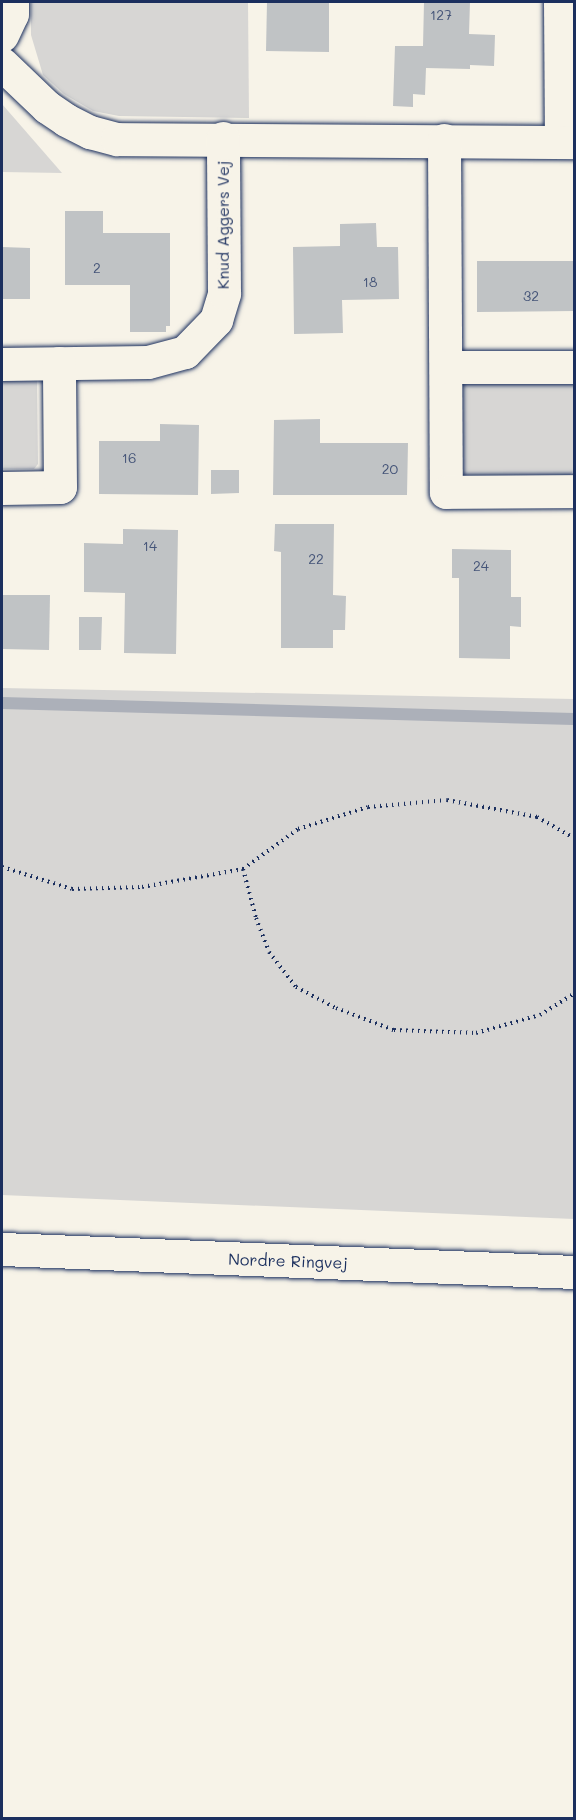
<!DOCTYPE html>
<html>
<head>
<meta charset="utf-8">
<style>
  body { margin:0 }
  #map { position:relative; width:576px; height:1820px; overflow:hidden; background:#f7f3e8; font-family:Mali,sans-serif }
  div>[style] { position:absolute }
  .green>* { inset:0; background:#d7d6d4 }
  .stream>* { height:12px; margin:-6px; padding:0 6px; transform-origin:6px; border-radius:6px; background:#acb0b9 }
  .building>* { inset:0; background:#c0c3c5 }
  .path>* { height:4px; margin-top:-2px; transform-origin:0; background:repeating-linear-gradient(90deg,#1b2f5e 0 1.5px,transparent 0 6px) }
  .roads { filter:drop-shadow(0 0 2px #1b2f5e) drop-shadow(0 0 2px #1b2f5e) }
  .minor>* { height:33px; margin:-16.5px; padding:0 16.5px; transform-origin:16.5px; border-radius:16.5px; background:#f7f3e8 }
  .secondary>* { height:33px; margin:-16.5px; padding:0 16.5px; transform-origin:16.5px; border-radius:16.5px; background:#f7f3e8 }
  span { translate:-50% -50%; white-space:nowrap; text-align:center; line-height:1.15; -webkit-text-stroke:4.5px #f7f3e8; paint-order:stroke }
  .number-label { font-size:14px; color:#445478 }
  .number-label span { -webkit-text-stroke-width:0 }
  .street-label { font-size:16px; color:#1b2f5e }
  .frame { position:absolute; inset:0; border:3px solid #1b2f5e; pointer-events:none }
</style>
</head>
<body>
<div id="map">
  <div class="green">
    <i style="clip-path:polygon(31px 2px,248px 2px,249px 118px,119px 116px,93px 111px,64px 94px,43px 75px,31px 35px)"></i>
    <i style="clip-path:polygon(2px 104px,62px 173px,2px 172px)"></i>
    <i style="clip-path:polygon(34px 377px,37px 380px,38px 464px,34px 469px,2px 469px,2px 378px)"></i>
    <i style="clip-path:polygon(568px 379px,574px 384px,574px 470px,569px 476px,465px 475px,461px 469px,461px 382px)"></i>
    <i style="clip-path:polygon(2px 688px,574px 699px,574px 1219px,2px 1195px)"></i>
  </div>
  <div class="stream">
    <i style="left:2px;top:703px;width:572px;rotate:1.6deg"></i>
  </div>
  <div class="building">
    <i style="clip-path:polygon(267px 2px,329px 2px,329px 52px,266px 51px)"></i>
    <i style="clip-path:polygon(424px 2px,470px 2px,469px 34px,495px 35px,494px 66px,470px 65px,470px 69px,426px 68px,425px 95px,413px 94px,413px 107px,393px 106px,395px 46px,423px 46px)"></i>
    <i style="clip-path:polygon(65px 211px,103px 211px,103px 233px,170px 233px,170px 326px,166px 326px,166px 332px,130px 332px,130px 285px,65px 285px)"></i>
    <i style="clip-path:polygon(376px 223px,377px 247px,398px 247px,399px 299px,342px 300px,343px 333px,294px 334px,293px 247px,340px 246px,340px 224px)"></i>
    <i style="clip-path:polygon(2px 247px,30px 248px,30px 299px,2px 299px)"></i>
    <i style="clip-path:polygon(477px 261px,574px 261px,574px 311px,477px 312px)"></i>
    <i style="clip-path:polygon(320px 419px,320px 443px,408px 443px,407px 495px,273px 495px,274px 420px)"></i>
    <i style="clip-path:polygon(160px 424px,199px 425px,198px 495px,99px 494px,99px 441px,160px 441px)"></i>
    <i style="clip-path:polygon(211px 470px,239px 470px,239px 493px,211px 494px)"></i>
    <i style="clip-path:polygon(275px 524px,334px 524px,333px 595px,346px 596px,345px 630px,333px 630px,333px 648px,281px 648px,281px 552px,274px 551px)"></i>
    <i style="clip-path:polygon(123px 529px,178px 530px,176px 654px,124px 653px,125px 593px,84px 592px,84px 543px,123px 544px)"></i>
    <i style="clip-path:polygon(452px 549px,511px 550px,511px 597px,521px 597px,521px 627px,510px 626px,510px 659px,459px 658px,459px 578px,452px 578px)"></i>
    <i style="clip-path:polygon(2px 595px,50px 595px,49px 650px,2px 649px)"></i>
    <i style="clip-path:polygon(79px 617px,102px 617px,101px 650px,79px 650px)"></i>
  </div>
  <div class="path">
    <i style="left:2px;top:867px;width:73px;rotate:17.4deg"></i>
    <i style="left:72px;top:889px;width:70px;rotate:-1.6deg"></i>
    <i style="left:142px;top:887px;width:103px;rotate:-10.1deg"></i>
    <i style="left:243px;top:869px;width:68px;rotate:-36deg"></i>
    <i style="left:298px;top:829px;width:73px;rotate:-17.4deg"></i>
    <i style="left:368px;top:807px;width:79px;rotate:-5.1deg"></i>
    <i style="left:447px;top:800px;width:92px;rotate:10.7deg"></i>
    <i style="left:537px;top:817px;width:43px;rotate:29.6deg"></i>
    <i style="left:243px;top:869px;width:51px;rotate:75.1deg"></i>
    <i style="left:256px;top:918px;width:36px;rotate:69deg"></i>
    <i style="left:269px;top:952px;width:44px;rotate:52.4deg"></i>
    <i style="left:296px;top:987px;width:45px;rotate:27.7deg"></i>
    <i style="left:336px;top:1008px;width:62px;rotate:20.8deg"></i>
    <i style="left:394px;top:1030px;width:82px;rotate:2.1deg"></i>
    <i style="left:476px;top:1033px;width:66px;rotate:-15.7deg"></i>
    <i style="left:540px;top:1015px;width:40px;rotate:-32deg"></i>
  </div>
  <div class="roads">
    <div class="minor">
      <i style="left:560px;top:2px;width:140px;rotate:89.6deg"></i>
      <i style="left:2px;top:35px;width:23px;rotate:-65deg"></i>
      <i style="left:12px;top:14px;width:12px;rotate:-90deg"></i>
      <i style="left:2px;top:64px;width:62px;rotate:43.7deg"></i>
      <i style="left:47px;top:107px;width:23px;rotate:34deg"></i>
      <i style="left:66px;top:120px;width:27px;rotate:27deg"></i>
      <i style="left:90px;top:132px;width:28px;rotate:15deg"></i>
      <i style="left:117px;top:139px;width:457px;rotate:0.4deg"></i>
      <i style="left:444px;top:140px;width:352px;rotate:89.7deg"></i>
      <i style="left:446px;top:492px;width:128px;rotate:-0.4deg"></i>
      <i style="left:2px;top:364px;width:146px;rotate:-0.8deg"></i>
      <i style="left:148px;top:362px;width:38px;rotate:-15deg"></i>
      <i style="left:185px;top:352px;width:45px;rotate:-45.9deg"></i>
      <i style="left:216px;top:320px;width:28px;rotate:-73deg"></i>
      <i style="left:224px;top:293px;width:155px;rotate:-90.4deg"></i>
      <i style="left:446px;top:367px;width:128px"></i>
      <i style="left:2px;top:488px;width:58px;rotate:-1deg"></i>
      <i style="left:60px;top:487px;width:124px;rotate:-90.5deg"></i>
    </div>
    <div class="secondary">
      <i style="left:2px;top:1249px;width:572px;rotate:2.3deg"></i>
    </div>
  </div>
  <div class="number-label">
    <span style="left:441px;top:15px">127</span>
    <span style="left:97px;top:268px">2</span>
    <span style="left:370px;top:282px">18</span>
    <span style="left:531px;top:296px">32</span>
    <span style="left:129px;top:458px">16</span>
    <span style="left:390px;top:469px">20</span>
    <span style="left:150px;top:546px">14</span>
    <span style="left:316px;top:559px">22</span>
    <span style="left:481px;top:566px">24</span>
  </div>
  <div class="street-label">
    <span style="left:223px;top:225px;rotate:-90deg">Knud Aggers Vej</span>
    <span style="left:288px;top:1261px;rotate:2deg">Nordre Ringvej</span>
  </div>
  <div class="frame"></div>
</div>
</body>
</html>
